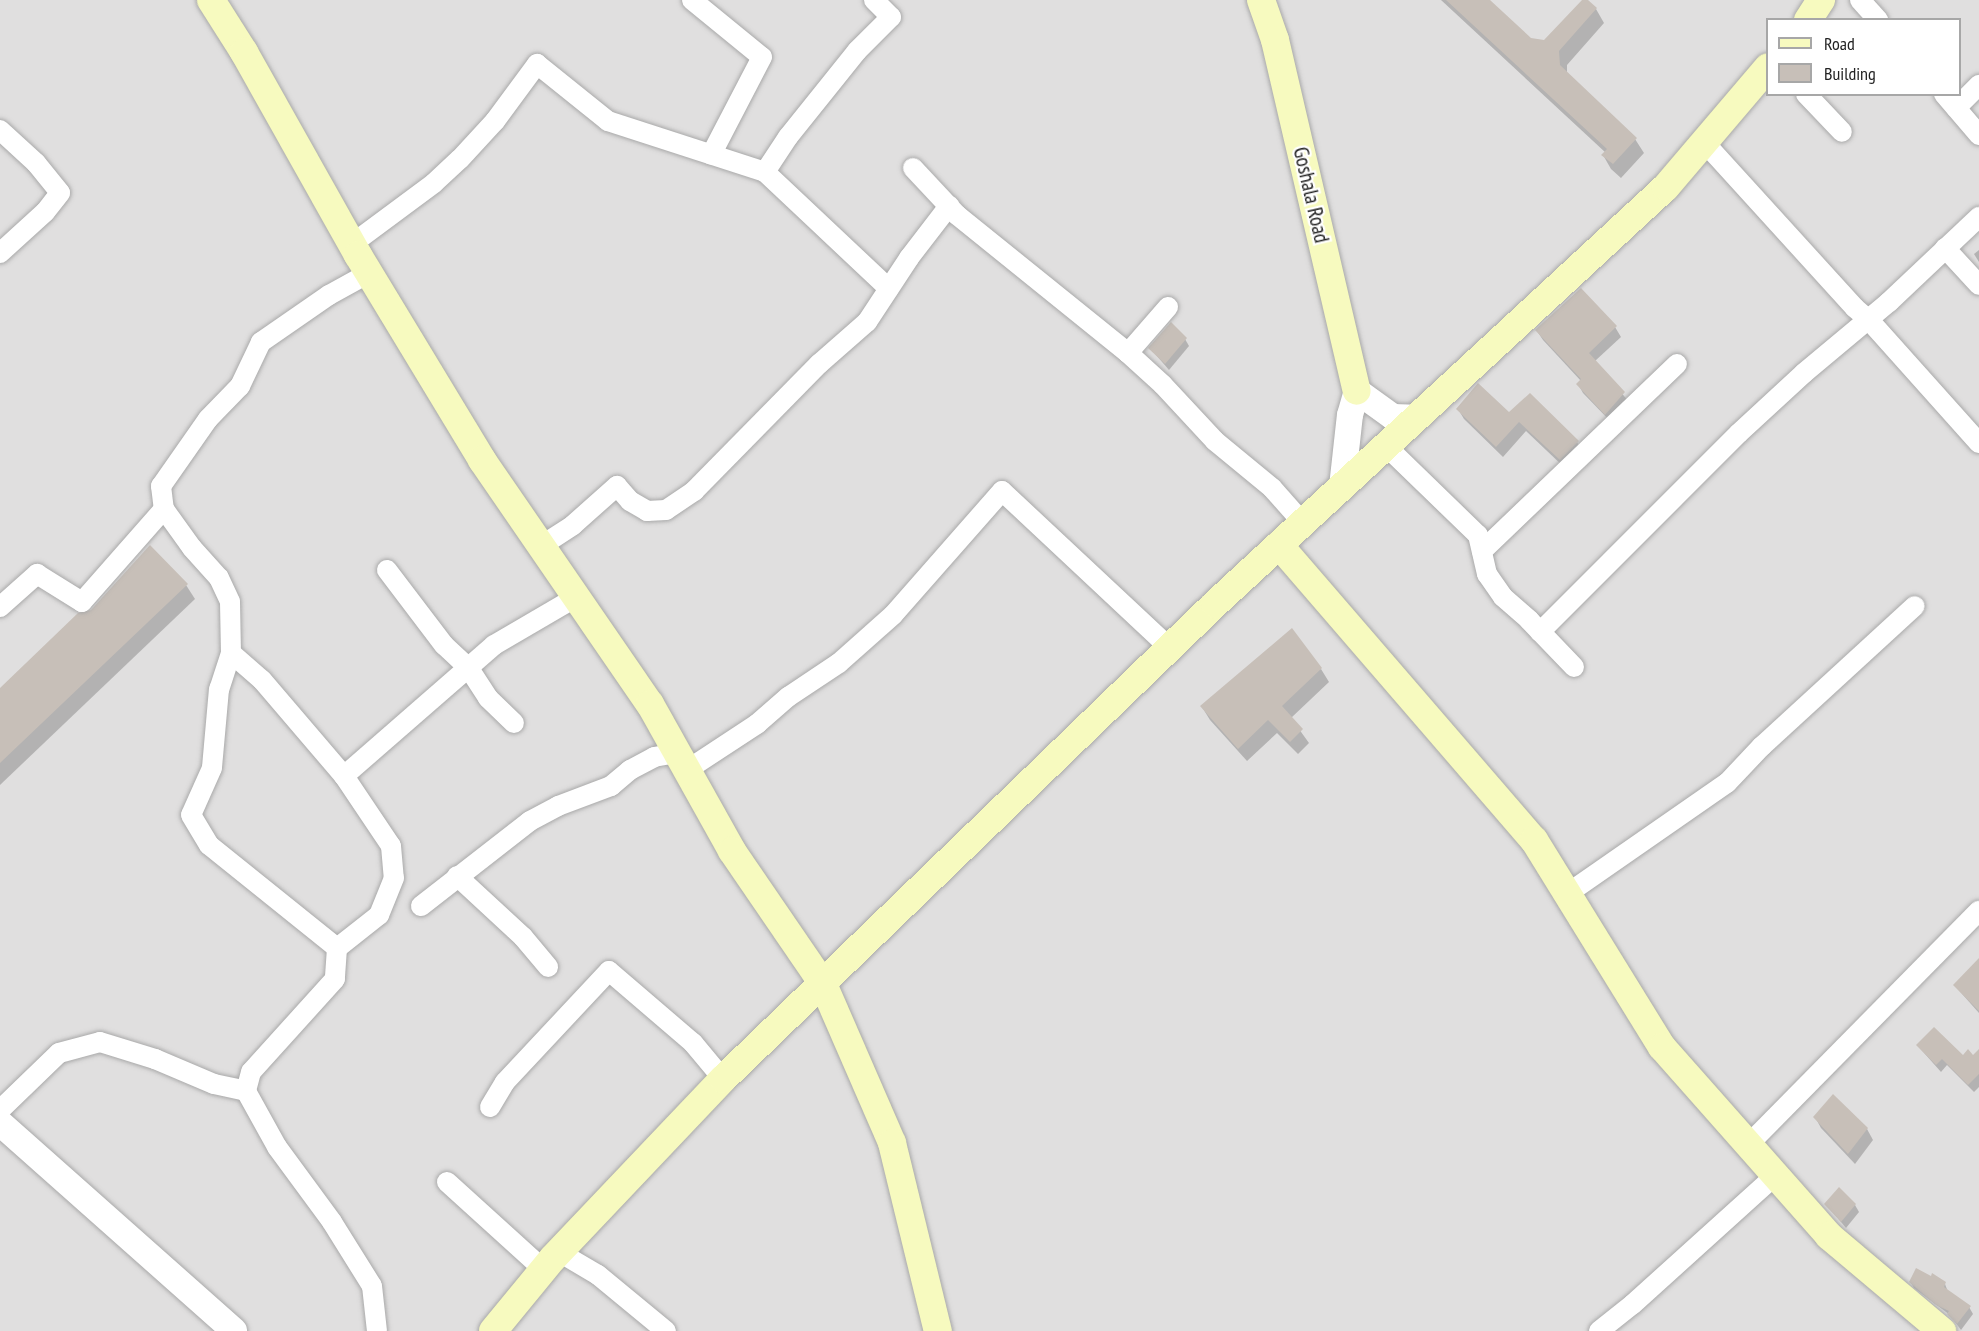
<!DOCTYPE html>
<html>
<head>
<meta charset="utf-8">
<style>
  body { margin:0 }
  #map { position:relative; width:1979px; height:1331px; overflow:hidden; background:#f2efe9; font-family:"PT Sans Narrow",sans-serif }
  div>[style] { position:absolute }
  .residential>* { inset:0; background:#e0dfdf }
  .shadow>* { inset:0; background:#0003 }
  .building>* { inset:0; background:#c7bfb8 }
  .roads { filter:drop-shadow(0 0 2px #a9a9a9) drop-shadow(0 0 2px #a9a9a9) }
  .minor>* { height:20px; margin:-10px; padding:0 10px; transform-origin:10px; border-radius:10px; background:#fff }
  .tertiary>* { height:26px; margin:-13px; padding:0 13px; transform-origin:13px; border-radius:13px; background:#fff }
  .secondary>* { height:28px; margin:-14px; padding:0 14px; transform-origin:14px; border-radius:14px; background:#f7fabf }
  span { translate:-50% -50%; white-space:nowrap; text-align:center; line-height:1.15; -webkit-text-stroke:4.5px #fff; paint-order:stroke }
  .street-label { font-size:21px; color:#222 }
  .legend { position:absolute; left:1766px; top:18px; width:195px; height:78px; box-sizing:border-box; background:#fff; border:2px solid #a7a7a7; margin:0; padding:8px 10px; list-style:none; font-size:18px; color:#222 }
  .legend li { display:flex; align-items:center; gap:12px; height:30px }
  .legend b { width:30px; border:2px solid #a7a7a7 }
</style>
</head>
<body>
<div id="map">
  <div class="residential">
    <i style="clip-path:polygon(evenodd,0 0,1979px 0,1979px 1331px,0 1331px,0 0,1768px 20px,1960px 20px,1960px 94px,1768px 94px,1768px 20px)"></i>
  </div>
  <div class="shadow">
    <i style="clip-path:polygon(1441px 0,1487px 0,1530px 40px,1545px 41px,1586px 0,1596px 9px,1604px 23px,1567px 65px,1567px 74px,1635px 139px,1644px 153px,1621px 178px,1611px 169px,1603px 155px,1606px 153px)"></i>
    <i style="clip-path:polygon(1979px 250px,1979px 262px,1974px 254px)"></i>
    <i style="clip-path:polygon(1615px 327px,1621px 337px,1595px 361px,1629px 402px,1612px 423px,1583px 393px,1578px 384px,1581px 381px,1543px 340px,1537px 331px)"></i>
    <i style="clip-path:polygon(1185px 339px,1189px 346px,1169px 370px,1150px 348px)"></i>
    <i style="clip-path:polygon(1458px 409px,1509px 414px,1577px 442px,1583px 453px,1566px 469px,1526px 431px,1503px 457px,1464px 419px)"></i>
    <i style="clip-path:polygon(186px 585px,195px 599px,0 785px,0 690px)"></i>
    <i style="clip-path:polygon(1321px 669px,1329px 682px,1291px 718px,1309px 743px,1298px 754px,1277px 733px,1247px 761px,1210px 720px,1202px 707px)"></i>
    <i style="clip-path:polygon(1979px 964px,1979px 1013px,1955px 986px)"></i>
    <i style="clip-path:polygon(1917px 1045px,1963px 1057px,1973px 1057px,1979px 1051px,1979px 1087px,1974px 1092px,1947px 1065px,1941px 1072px)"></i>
    <i style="clip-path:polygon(1815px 1117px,1867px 1129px,1873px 1140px,1855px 1164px,1821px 1128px)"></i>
    <i style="clip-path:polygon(1826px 1204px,1855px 1205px,1859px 1212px,1846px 1228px)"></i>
    <i style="clip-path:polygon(1910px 1281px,1945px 1284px,1948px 1292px,1969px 1307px,1973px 1314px,1961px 1330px,1950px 1315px,1914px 1288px)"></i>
  </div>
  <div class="building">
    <i style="clip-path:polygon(1446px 0,1490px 0,1531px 38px,1544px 40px,1582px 0,1588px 0,1597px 8px,1559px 51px,1560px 65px,1637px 138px,1613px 164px,1601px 155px,1607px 149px)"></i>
    <i style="clip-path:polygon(1581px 288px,1617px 326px,1589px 353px,1625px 392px,1605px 415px,1576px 384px,1581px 379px,1535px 330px)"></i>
    <i style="clip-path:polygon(1171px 322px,1187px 338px,1165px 364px,1148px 348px)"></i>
    <i style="clip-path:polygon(1478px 383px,1509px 412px,1530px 393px,1579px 441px,1560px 460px,1519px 422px,1496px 447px,1456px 409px)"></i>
    <i style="clip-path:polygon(150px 545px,188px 584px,0 763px,0 688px,78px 613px,91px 610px)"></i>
    <i style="clip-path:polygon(1292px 628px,1322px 668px,1282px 706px,1303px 729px,1290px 742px,1268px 720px,1238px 749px,1200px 706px)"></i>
    <i style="clip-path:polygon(1979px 958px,1979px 1011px,1953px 985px)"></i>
    <i style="clip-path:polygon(1934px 1027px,1963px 1055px,1968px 1049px,1973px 1055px,1979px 1049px,1979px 1074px,1968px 1085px,1942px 1059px,1936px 1065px,1916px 1045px)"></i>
    <i style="clip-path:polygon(1833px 1094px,1868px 1128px,1848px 1154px,1813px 1117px)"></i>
    <i style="clip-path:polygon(1839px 1187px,1856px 1204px,1841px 1222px,1824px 1204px)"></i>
    <i style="clip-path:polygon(1916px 1268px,1931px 1276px,1932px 1273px,1946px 1282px,1944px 1287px,1971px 1306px,1957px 1324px,1947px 1314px,1949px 1311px,1936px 1305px,1909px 1282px)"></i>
  </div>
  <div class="roads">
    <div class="minor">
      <i style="left:692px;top:0;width:90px;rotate:39.2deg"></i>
      <i style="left:762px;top:57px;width:110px;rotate:117.5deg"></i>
      <i style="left:874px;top:0;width:24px;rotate:45deg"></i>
      <i style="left:891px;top:17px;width:48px;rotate:135deg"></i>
      <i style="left:857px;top:51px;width:110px;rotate:128.7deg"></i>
      <i style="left:788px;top:137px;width:42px;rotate:123.3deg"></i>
      <i style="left:765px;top:172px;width:170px;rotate:43.3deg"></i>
      <i style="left:1860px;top:0;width:27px;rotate:48deg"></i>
      <i style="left:1806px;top:94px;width:52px;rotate:46.5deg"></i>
      <i style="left:1944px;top:94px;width:54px;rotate:49.5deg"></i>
      <i style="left:1956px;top:108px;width:33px;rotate:-45deg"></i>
      <i style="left:0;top:130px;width:49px;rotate:42.5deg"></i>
      <i style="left:36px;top:163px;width:38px;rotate:51deg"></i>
      <i style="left:60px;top:193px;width:24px;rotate:128deg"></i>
      <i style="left:45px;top:212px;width:61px;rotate:137.7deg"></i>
      <i style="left:1704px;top:142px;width:224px;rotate:47.7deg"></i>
      <i style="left:1855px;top:308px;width:18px;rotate:41deg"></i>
      <i style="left:1869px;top:320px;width:165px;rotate:48.2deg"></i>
      <i style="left:913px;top:168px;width:64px;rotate:46.9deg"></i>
      <i style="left:957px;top:215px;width:220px;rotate:38.9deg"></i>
      <i style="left:1128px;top:353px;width:47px;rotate:42.4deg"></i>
      <i style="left:1163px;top:385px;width:76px;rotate:47.1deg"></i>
      <i style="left:1215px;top:441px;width:74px;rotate:39.5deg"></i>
      <i style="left:1272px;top:488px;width:47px;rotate:48.5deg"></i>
      <i style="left:352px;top:244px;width:102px;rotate:-36.6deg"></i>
      <i style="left:434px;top:183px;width:35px;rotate:-43deg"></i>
      <i style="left:460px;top:159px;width:52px;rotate:-47.4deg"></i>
      <i style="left:495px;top:121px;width:71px;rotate:-53.6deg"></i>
      <i style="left:537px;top:64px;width:91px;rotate:38.8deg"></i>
      <i style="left:608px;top:121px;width:165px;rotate:18deg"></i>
      <i style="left:1945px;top:248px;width:50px;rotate:47.4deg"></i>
      <i style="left:369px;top:273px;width:46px;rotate:151.2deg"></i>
      <i style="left:329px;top:295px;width:83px;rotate:145.3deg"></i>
      <i style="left:261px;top:342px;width:49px;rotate:115.5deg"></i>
      <i style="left:240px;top:386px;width:46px;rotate:134.1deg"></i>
      <i style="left:208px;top:419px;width:82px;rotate:125deg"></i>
      <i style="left:161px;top:486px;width:23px;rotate:83deg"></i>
      <i style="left:164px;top:509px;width:48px;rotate:54.3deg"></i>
      <i style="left:192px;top:548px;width:40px;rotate:48deg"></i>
      <i style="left:219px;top:578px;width:26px;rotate:65deg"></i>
      <i style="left:230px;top:602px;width:51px;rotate:88.9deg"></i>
      <i style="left:231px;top:653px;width:38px;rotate:108deg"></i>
      <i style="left:219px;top:689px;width:79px;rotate:95.1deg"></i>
      <i style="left:212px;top:768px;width:51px;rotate:114.1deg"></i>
      <i style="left:191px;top:815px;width:35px;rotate:59deg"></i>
      <i style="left:209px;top:845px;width:164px;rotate:38.8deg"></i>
      <i style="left:337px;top:948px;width:31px;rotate:94deg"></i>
      <i style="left:335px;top:979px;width:125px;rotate:132.1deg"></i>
      <i style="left:251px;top:1072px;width:20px;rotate:105deg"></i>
      <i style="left:246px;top:1091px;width:64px;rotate:61deg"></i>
      <i style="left:277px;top:1147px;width:93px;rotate:53.7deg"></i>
      <i style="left:332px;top:1222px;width:75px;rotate:58deg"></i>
      <i style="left:372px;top:1286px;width:45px;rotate:83.7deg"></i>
      <i style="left:1128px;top:353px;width:61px;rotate:-49deg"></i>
      <i style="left:1386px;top:446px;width:128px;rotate:44.1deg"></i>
      <i style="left:1478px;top:535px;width:40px;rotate:77deg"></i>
      <i style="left:1487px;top:574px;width:28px;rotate:55deg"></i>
      <i style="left:1503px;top:597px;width:35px;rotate:41deg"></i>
      <i style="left:1529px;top:620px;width:65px;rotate:46.2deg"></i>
      <i style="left:541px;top:546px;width:38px;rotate:-33deg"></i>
      <i style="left:573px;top:525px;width:59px;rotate:-41.6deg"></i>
      <i style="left:617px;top:486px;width:20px;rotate:49deg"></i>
      <i style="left:630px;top:501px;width:20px;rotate:30deg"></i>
      <i style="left:647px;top:511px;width:19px;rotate:-3deg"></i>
      <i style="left:666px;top:510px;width:34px;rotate:-34deg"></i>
      <i style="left:694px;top:491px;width:178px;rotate:-45.5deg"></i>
      <i style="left:819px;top:364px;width:64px;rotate:-41.2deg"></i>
      <i style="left:867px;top:322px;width:77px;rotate:-56.7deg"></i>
      <i style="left:909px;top:258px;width:66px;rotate:-52.4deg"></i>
      <i style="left:1482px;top:551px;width:270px;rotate:-43.8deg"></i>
      <i style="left:387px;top:570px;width:94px;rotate:52.8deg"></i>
      <i style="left:444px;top:645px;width:33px;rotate:43deg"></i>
      <i style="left:468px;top:667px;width:37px;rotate:57deg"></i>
      <i style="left:488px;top:698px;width:36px;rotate:44deg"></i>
      <i style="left:0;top:607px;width:50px;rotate:-41.7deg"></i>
      <i style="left:37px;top:574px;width:53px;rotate:31.9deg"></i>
      <i style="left:82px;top:602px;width:124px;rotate:-48.6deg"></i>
      <i style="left:1540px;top:632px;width:281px;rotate:-45deg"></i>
      <i style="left:1739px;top:433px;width:88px;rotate:-42.7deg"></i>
      <i style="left:1804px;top:373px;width:111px;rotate:-39.9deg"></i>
      <i style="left:1889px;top:302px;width:124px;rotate:-43.4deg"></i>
      <i style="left:231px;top:653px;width:41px;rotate:41.1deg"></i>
      <i style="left:262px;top:680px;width:126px;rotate:49.5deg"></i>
      <i style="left:344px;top:776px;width:84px;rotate:56.1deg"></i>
      <i style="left:391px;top:846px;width:32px;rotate:85deg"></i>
      <i style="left:394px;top:878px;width:40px;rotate:112deg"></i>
      <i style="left:379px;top:915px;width:53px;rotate:141.8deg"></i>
      <i style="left:687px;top:770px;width:84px;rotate:-33.3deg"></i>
      <i style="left:757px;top:724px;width:41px;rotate:-41.1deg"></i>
      <i style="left:788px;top:697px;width:61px;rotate:-33.7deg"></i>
      <i style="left:839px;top:663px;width:72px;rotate:-41.6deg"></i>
      <i style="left:893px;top:615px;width:165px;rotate:-48.7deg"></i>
      <i style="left:1002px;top:491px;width:230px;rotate:43.1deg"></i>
      <i style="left:344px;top:776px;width:199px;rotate:-41.1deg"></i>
      <i style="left:494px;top:645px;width:95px;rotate:-30.3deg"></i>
      <i style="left:457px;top:876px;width:90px;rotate:42.7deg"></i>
      <i style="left:523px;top:937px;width:39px;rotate:50deg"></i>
      <i style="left:1567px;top:894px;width:195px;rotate:-34.8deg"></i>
      <i style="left:1727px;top:783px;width:51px;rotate:-46.6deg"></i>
      <i style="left:1762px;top:746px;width:207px;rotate:-42.5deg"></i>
      <i style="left:421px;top:906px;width:138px;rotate:-37.9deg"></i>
      <i style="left:530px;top:821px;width:32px;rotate:-28deg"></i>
      <i style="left:558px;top:806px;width:57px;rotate:-20.7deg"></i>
      <i style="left:611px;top:786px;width:25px;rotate:-40deg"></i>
      <i style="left:630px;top:770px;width:27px;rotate:-28deg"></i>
      <i style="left:654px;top:757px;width:23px;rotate:-10deg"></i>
      <i style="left:490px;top:1107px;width:29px;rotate:-59deg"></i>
      <i style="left:505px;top:1082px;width:152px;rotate:-46.9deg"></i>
      <i style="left:609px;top:971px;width:111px;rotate:40.6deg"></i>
      <i style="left:693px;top:1043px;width:47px;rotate:50.2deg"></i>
      <i style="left:0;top:1110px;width:82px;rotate:-44deg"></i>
      <i style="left:59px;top:1053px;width:42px;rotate:-15deg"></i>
      <i style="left:100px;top:1042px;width:58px;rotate:17.2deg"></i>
      <i style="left:155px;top:1059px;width:64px;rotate:23deg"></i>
      <i style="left:214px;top:1084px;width:33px;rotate:12deg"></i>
      <i style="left:1748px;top:1145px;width:329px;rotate:-45.4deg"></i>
      <i style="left:447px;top:1182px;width:131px;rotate:42.2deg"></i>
      <i style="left:559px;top:1252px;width:45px;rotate:30.5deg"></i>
      <i style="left:598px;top:1275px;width:88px;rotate:39.5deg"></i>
      <i style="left:1599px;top:1331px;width:43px;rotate:-38.5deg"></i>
      <i style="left:1633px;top:1304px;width:193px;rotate:-42.1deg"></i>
    </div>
    <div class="tertiary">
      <i style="left:1342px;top:487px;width:72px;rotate:-83.7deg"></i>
      <i style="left:1350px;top:415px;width:25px;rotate:-74deg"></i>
      <i style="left:1357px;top:391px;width:44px;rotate:35.8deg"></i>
      <i style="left:1393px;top:417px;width:23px;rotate:2deg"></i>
      <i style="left:0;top:1123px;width:313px;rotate:41.6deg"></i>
    </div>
    <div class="secondary">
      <i style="left:211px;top:0;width:62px;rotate:57.6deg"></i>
      <i style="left:244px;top:52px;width:233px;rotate:60.7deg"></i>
      <i style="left:358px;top:255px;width:240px;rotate:58.8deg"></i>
      <i style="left:482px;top:460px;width:296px;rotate:55.5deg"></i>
      <i style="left:650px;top:704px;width:168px;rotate:60.8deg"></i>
      <i style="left:732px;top:851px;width:161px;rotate:55.6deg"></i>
      <i style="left:823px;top:984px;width:173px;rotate:66.5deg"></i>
      <i style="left:892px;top:1143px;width:194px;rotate:76.3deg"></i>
      <i style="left:1261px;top:0;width:42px;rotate:70.7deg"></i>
      <i style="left:1275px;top:40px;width:360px;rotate:76.9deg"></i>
      <i style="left:1808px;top:20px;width:24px;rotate:-57deg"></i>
      <i style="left:1279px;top:545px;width:390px;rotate:49.2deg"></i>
      <i style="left:1534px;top:840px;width:243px;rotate:58.3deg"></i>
      <i style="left:1662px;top:1047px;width:252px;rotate:48.5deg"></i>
      <i style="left:1829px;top:1236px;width:148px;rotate:40.1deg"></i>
      <i style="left:493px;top:1331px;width:94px;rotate:-50.6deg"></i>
      <i style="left:553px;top:1258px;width:247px;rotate:-46.5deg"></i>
      <i style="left:723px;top:1079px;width:684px;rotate:-43.99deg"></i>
      <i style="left:1215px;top:604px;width:614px;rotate:-42.76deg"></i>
      <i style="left:1666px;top:187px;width:157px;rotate:-49.6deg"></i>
    </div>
  </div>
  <div class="street-label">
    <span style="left:1311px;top:195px;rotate:77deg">Goshala Road</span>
  </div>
  <ul class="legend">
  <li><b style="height:8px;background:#f7fabf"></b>Road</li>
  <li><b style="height:16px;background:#c7bfb8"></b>Building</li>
  </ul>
</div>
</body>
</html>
